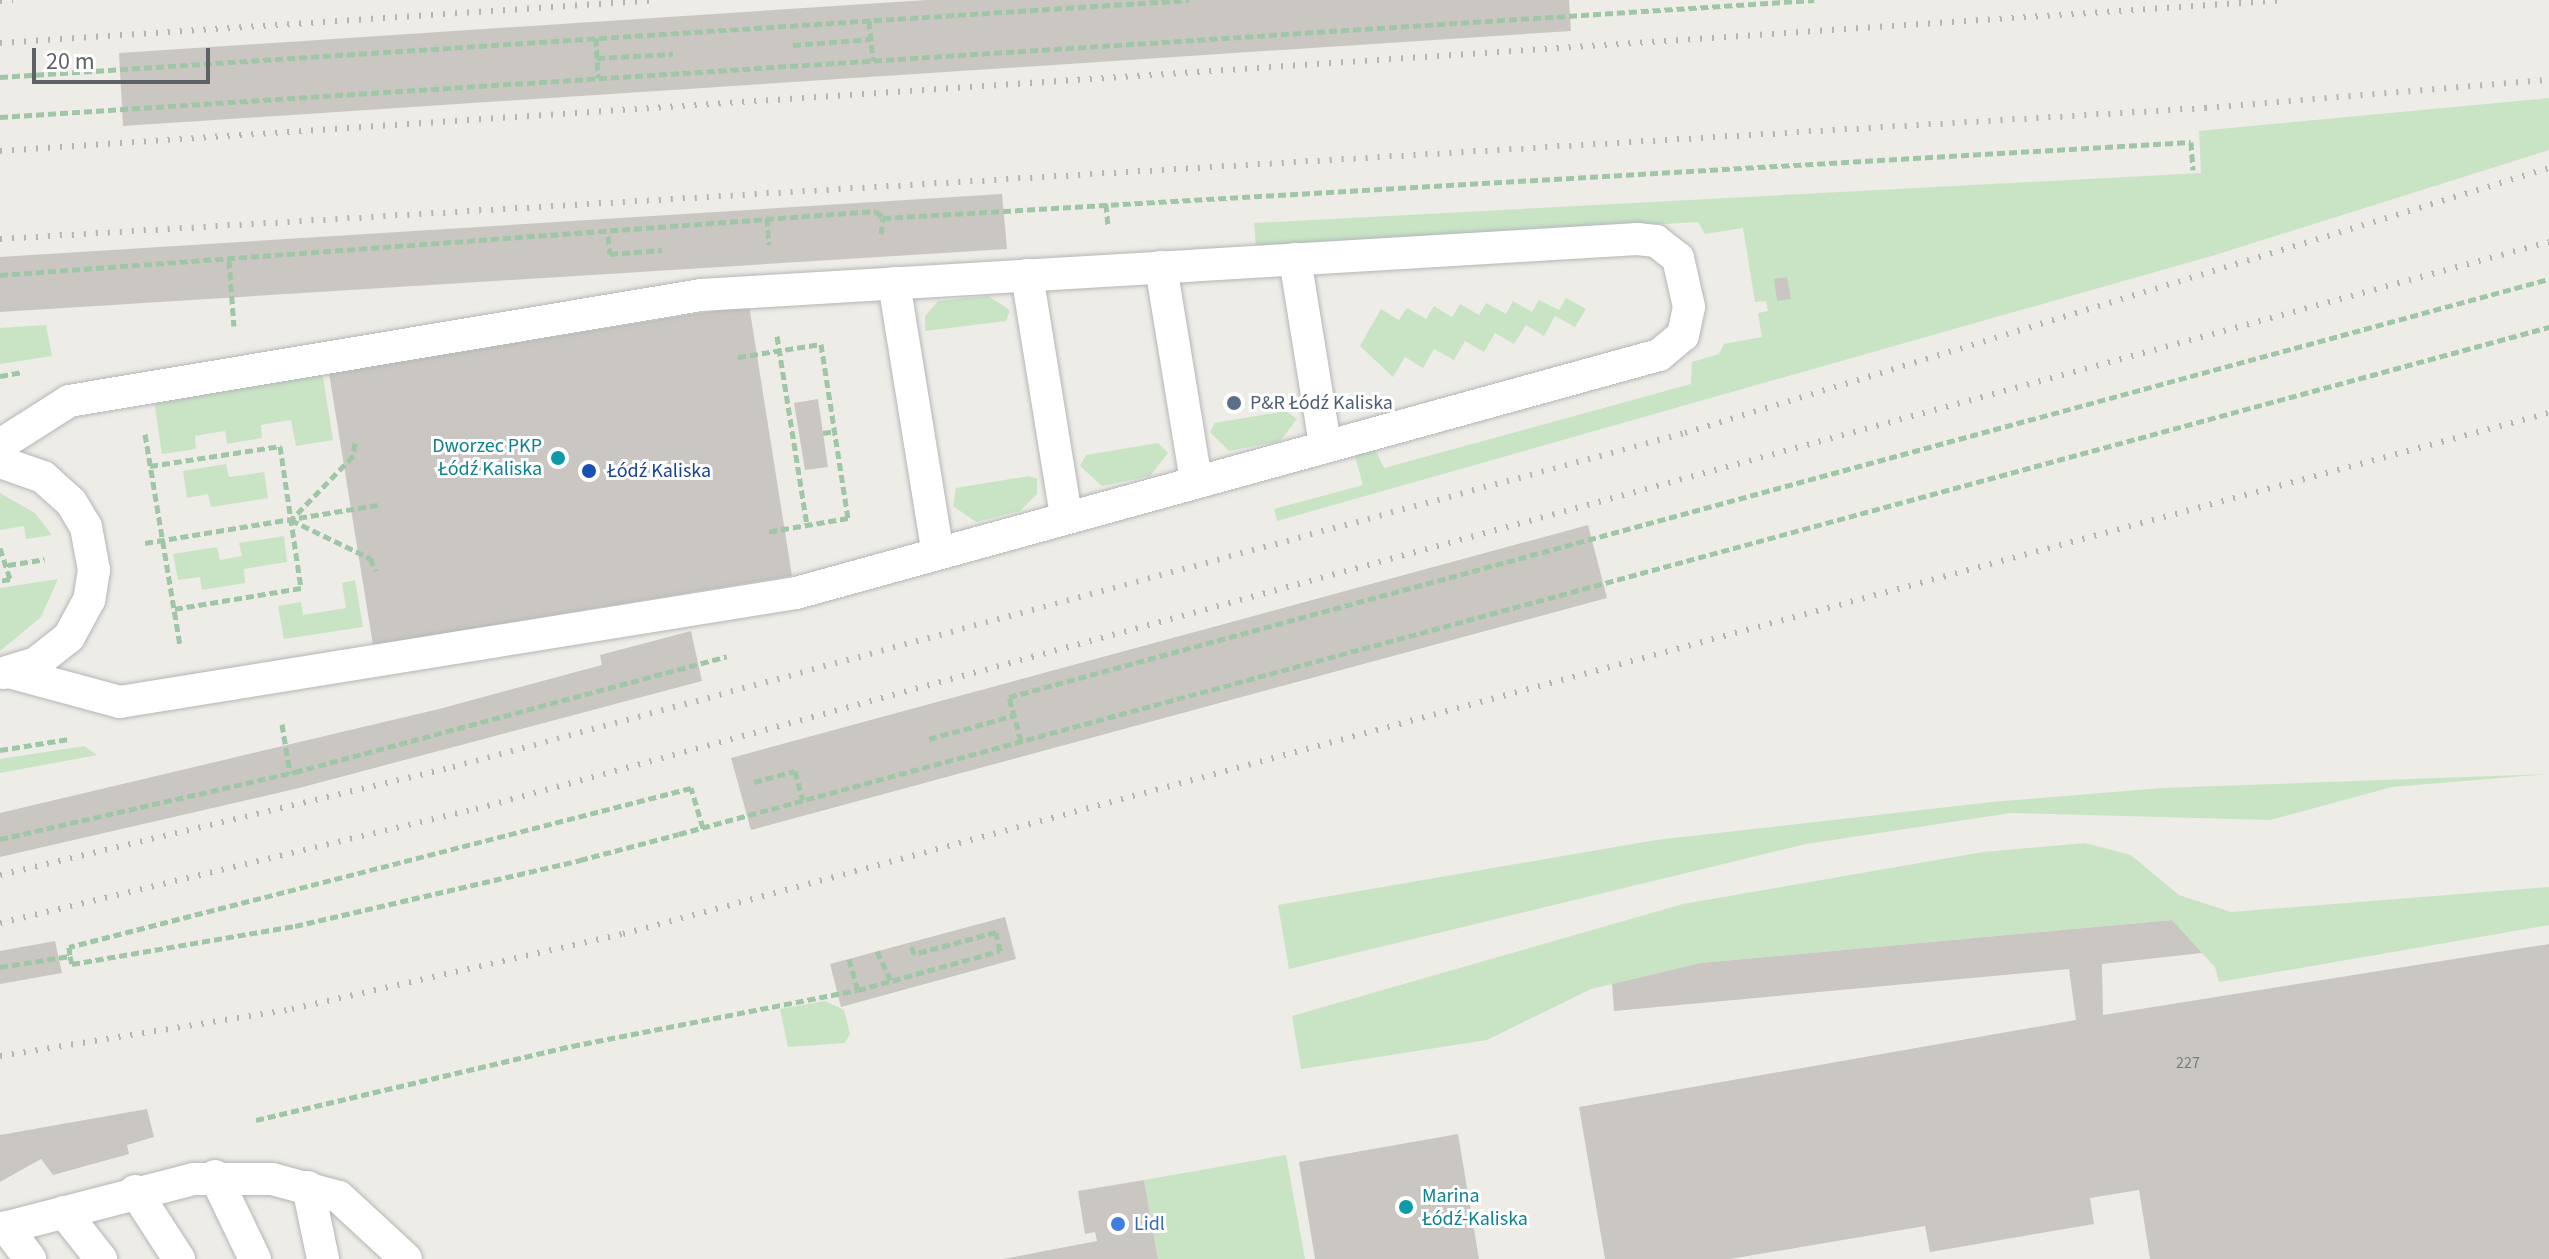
<!DOCTYPE html>
<html>
<head>
<meta charset="utf-8">
<style>
  body { margin:0 }
  #map { position:relative; width:2549px; height:1259px; overflow:hidden; background:#eeece6; font-family:"Source Sans 3",sans-serif }
  div>[style] { position:absolute }
  .green>* { inset:0; background:#c8e4c5 }
  .building>* { inset:0; background:#cac7c2 }
  .path>* { height:5px; margin-top:-2.5px; transform-origin:0; background:repeating-linear-gradient(90deg,#a0c6a8 0 8px,transparent 0 12px) }
  .roads { filter:drop-shadow(0 0 2px #b3b6b9) drop-shadow(0 0 2px #b3b6b9) }
  .lane>* { height:32px; margin:-16px; padding:0 16px; transform-origin:16px; border-radius:16px; background:#fff }
  .rail>* { height:6px; margin-top:-3px; transform-origin:0; background:repeating-linear-gradient(90deg,#b4b5b5 0 2px,transparent 0 12px) }
  .dots>* { width:22px; height:22px; translate:-50% -50%; box-sizing:border-box; border:4px solid #fff; border-radius:50% }
  span { translate:-50% -50%; white-space:nowrap; text-align:center; line-height:1.15; -webkit-text-stroke:6px #fff; paint-order:stroke }
  .number-label { font-size:16px; color:#797b7c }
  .number-label span { -webkit-text-stroke-width:0 }
  .service-label { font-size:20px; color:#4e5e75 }
  .left { translate:0 -50%; text-align:left }
  .culture-label { font-size:20px; color:#0d838f }
  .right { translate:-100% -50%; text-align:right }
  .transit-label { font-size:20px; color:#164399 }
  .shop-label { font-size:20px; color:#366cbe }
  .scale { position:absolute; left:32px; top:48px; width:178px; height:36px; box-sizing:border-box; border:4px solid #5e6265; border-top:0; padding-left:10px; font-size:24px; line-height:28px; white-space:nowrap; color:#5e6265; -webkit-text-stroke:6px #fff; paint-order:stroke }
</style>
</head>
<body>
<div id="map">
  <div class="green">
    <i style="clip-path:polygon(2549px 98px,2549px 150px,2215px 255px,1277px 521px,1274px 509px,1363px 485px,1354px 453px,1375px 449px,1384px 468px,1691px 384px,1692px 362px,1719px 354px,1724px 344px,1762px 337px,1758px 313px,1768px 311px,1766px 301px,1755px 302px,1743px 228px,1705px 234px,1698px 222px,1256px 248px,1254px 223px,2201px 173px,2199px 131px)"></i>
    <i style="clip-path:polygon(988px 296px,1010px 310px,1006px 321px,925px 331px,925px 316px,938px 301px)"></i>
    <i style="clip-path:polygon(1566px 298px,1586px 309px,1575px 327px,1555px 316px,1544px 336px,1526px 325px,1514px 344px,1495px 333px,1484px 352px,1465px 341px,1454px 360px,1434px 349px,1423px 368px,1405px 357px,1393px 377px,1360px 346px,1381px 309px,1399px 320px,1407px 308px,1426px 319px,1434px 306px,1452px 317px,1460px 304px,1479px 315px,1486px 303px,1506px 314px,1513px 301px,1532px 312px,1539px 300px,1559px 310px)"></i>
    <i style="clip-path:polygon(46px 325px,52px 356px,0 364px,0 328px)"></i>
    <i style="clip-path:polygon(322px 371px,333px 440px,296px 446px,291px 420px,261px 425px,262px 438px,227px 444px,225px 431px,195px 436px,196px 449px,162px 454px,154px 400px)"></i>
    <i style="clip-path:polygon(1286px 411px,1297px 419px,1280px 441px,1229px 451px,1210px 432px,1215px 423px)"></i>
    <i style="clip-path:polygon(1158px 443px,1168px 453px,1150px 476px,1102px 486px,1080px 466px,1086px 455px)"></i>
    <i style="clip-path:polygon(226px 464px,229px 477px,264px 472px,268px 498px,211px 507px,208px 494px,187px 498px,183px 471px)"></i>
    <i style="clip-path:polygon(1029px 476px,1037px 479px,1037px 494px,1020px 511px,976px 522px,953px 506px,956px 488px)"></i>
    <i style="clip-path:polygon(0 493px,35px 513px,52px 535px,26px 539px,24px 526px,0 530px)"></i>
    <i style="clip-path:polygon(284px 536px,287px 562px,244px 569px,245px 583px,202px 590px,200px 577px,178px 580px,173px 554px,217px 547px,220px 560px,242px 556px,239px 543px)"></i>
    <i style="clip-path:polygon(58px 579px,41px 617px,0 651px,0 588px)"></i>
    <i style="clip-path:polygon(355px 580px,363px 627px,284px 639px,278px 606px,301px 602px,303px 615px,346px 608px,342px 583px)"></i>
    <i style="clip-path:polygon(84px 746px,97px 755px,0 773px,0 759px)"></i>
    <i style="clip-path:polygon(2549px 774px,2392px 787px,2270px 820px,2011px 813px,1806px 844px,1289px 969px,1278px 905px,1656px 840px,1992px 802px,2162px 788px)"></i>
    <i style="clip-path:polygon(2085px 843px,2131px 855px,2179px 895px,2231px 912px,2549px 887px,2549px 925px,2219px 982px,2215px 967px,2171px 920px,1700px 963px,1591px 989px,1487px 1040px,1301px 1069px,1292px 1016px,1683px 904px,1983px 852px)"></i>
    <i style="clip-path:polygon(825px 1001px,844px 1010px,850px 1034px,845px 1043px,788px 1047px,780px 1009px)"></i>
    <i style="clip-path:polygon(1286px 1155px,1305px 1259px,1158px 1259px,1144px 1180px)"></i>
  </div>
  <div class="building">
    <i style="clip-path:polygon(926px 0,1569px 0,1571px 31px,123px 126px,119px 53px)"></i>
    <i style="clip-path:polygon(1002px 194px,1007px 249px,0 312px,0 257px)"></i>
    <i style="clip-path:polygon(1787px 277px,1791px 299px,1777px 301px,1774px 279px)"></i>
    <i style="clip-path:polygon(749px 305px,792px 576px,373px 645px,329px 373px)"></i>
    <i style="clip-path:polygon(818px 399px,828px 467px,805px 470px,794px 403px)"></i>
    <i style="clip-path:polygon(1588px 525px,1607px 598px,751px 830px,731px 758px)"></i>
    <i style="clip-path:polygon(691px 631px,702px 681px,299px 788px,0 857px,0 813px,439px 709px,602px 665px,600px 655px)"></i>
    <i style="clip-path:polygon(1005px 917px,1016px 959px,841px 1007px,830px 964px)"></i>
    <i style="clip-path:polygon(2172px 920px,2202px 953px,2102px 964px,2103px 1015px,2549px 944px,2549px 1259px,2150px 1259px,2139px 1190px,2090px 1198px,2094px 1224px,1930px 1252px,1925px 1226px,1730px 1259px,1605px 1259px,1579px 1107px,2076px 1020px,2069px 969px,1614px 1011px,1612px 984px,1700px 963px)"></i>
    <i style="clip-path:polygon(55px 941px,62px 973px,0 984px,0 951px)"></i>
    <i style="clip-path:polygon(147px 1109px,154px 1137px,127px 1145px,129px 1154px,53px 1175px,41px 1159px,0 1182px,0 1135px)"></i>
    <i style="clip-path:polygon(1458px 1134px,1479px 1259px,1315px 1259px,1299px 1162px)"></i>
    <i style="clip-path:polygon(1144px 1180px,1158px 1259px,1003px 1259px,1097px 1241px,1095px 1232px,1085px 1234px,1078px 1191px)"></i>
  </div>
  <div class="path">
    <i style="left:869px;top:21px;width:40px;rotate:84.3deg"></i>
    <i style="left:596px;top:38px;width:40px;rotate:87.1deg"></i>
    <i style="left:793px;top:45px;width:78px;rotate:-4.4deg"></i>
    <i style="left:597px;top:58px;width:76px;rotate:-3deg"></i>
    <i style="left:0;top:77px;width:1191px;rotate:-3.71deg"></i>
    <i style="left:0;top:117px;width:1818px;rotate:-3.69deg"></i>
    <i style="left:1106px;top:204px;width:21px;rotate:85deg"></i>
    <i style="left:767px;top:218px;width:27px;rotate:86deg"></i>
    <i style="left:881px;top:234px;width:16px;rotate:-83deg"></i>
    <i style="left:608px;top:236px;width:18px;rotate:84deg"></i>
    <i style="left:610px;top:254px;width:52px;rotate:-4.4deg"></i>
    <i style="left:229px;top:260px;width:66px;rotate:85.7deg"></i>
    <i style="left:0;top:275px;width:878px;rotate:-4.18deg"></i>
    <i style="left:876px;top:211px;width:10px;rotate:45deg"></i>
    <i style="left:883px;top:218px;width:1310px;rotate:-3.33deg"></i>
    <i style="left:2191px;top:142px;width:28px;rotate:86deg"></i>
    <i style="left:777px;top:336px;width:191px;rotate:81deg"></i>
    <i style="left:738px;top:357px;width:84px;rotate:-8.9deg"></i>
    <i style="left:821px;top:344px;width:176px;rotate:81.2deg"></i>
    <i style="left:848px;top:518px;width:83px;rotate:170.3deg"></i>
    <i style="left:0;top:376px;width:23px;rotate:-10deg"></i>
    <i style="left:823px;top:433px;width:12px;rotate:-9deg"></i>
    <i style="left:145px;top:434px;width:214px;rotate:80.6deg"></i>
    <i style="left:355px;top:443px;width:13px;rotate:99deg"></i>
    <i style="left:353px;top:456px;width:89px;rotate:134.1deg"></i>
    <i style="left:291px;top:520px;width:88px;rotate:25.7deg"></i>
    <i style="left:370px;top:558px;width:14px;rotate:65deg"></i>
    <i style="left:150px;top:466px;width:132px;rotate:-8.7deg"></i>
    <i style="left:280px;top:446px;width:144px;rotate:81.6deg"></i>
    <i style="left:301px;top:588px;width:129px;rotate:170.6deg"></i>
    <i style="left:145px;top:543px;width:236px;rotate:-9.3deg"></i>
    <i style="left:0;top:548px;width:33px;rotate:72deg"></i>
    <i style="left:10px;top:579px;width:10px;rotate:169deg"></i>
    <i style="left:8px;top:565px;width:37px;rotate:-9deg"></i>
    <i style="left:282px;top:724px;width:50px;rotate:80.7deg"></i>
    <i style="left:929px;top:739px;width:89px;rotate:-15.6deg"></i>
    <i style="left:1021px;top:741px;width:46px;rotate:-105.3deg"></i>
    <i style="left:1009px;top:697px;width:1596px;rotate:-15.19deg"></i>
    <i style="left:0;top:750px;width:70px;rotate:-9.1deg"></i>
    <i style="left:754px;top:782px;width:42px;rotate:-15deg"></i>
    <i style="left:795px;top:771px;width:30px;rotate:75deg"></i>
    <i style="left:703px;top:828px;width:42px;rotate:-106.7deg"></i>
    <i style="left:691px;top:788px;width:642px;rotate:165.66deg"></i>
    <i style="left:69px;top:947px;width:9px;rotate:84deg"></i>
    <i style="left:70px;top:956px;width:8px;rotate:76deg"></i>
    <i style="left:72px;top:964px;width:226px;rotate:-9.7deg"></i>
    <i style="left:295px;top:926px;width:293px;rotate:-13deg"></i>
    <i style="left:580px;top:860px;width:102px;rotate:-14.7deg"></i>
    <i style="left:679px;top:834px;width:1938px;rotate:-15.17deg"></i>
    <i style="left:0;top:839px;width:303px;rotate:-12.8deg"></i>
    <i style="left:295px;top:772px;width:447px;rotate:-15deg"></i>
    <i style="left:877px;top:951px;width:33px;rotate:65deg"></i>
    <i style="left:849px;top:959px;width:32px;rotate:74deg"></i>
    <i style="left:858px;top:990px;width:147px;rotate:-15.4deg"></i>
    <i style="left:1000px;top:951px;width:19px;rotate:-102deg"></i>
    <i style="left:996px;top:932px;width:85px;rotate:165deg"></i>
    <i style="left:914px;top:954px;width:12px;rotate:-110deg"></i>
    <i style="left:0;top:967px;width:71px;rotate:-8.9deg"></i>
    <i style="left:256px;top:1120px;width:325px;rotate:-13.2deg"></i>
    <i style="left:572px;top:1046px;width:291px;rotate:-11.1deg"></i>
  </div>
  <div class="roads">
    <div class="lane">
      <i style="left:1295px;top:259px;width:188px;rotate:80.8deg"></i>
      <i style="left:1161px;top:267px;width:216px;rotate:80.7deg"></i>
      <i style="left:1027px;top:275px;width:243px;rotate:80.8deg"></i>
      <i style="left:894px;top:283px;width:269px;rotate:80.8deg"></i>
      <i style="left:0;top:445px;width:82px;rotate:-32.5deg"></i>
      <i style="left:69px;top:401px;width:641px;rotate:-9.52deg"></i>
      <i style="left:701px;top:295px;width:938px;rotate:-3.42deg"></i>
      <i style="left:1637px;top:239px;width:19px;rotate:6deg"></i>
      <i style="left:1656px;top:241px;width:28px;rotate:38deg"></i>
      <i style="left:1678px;top:258px;width:50px;rotate:77.3deg"></i>
      <i style="left:1689px;top:307px;width:29px;rotate:102deg"></i>
      <i style="left:1683px;top:335px;width:31px;rotate:140deg"></i>
      <i style="left:1659px;top:355px;width:895px;rotate:164.58deg"></i>
      <i style="left:796px;top:593px;width:685px;rotate:170.84deg"></i>
      <i style="left:120px;top:702px;width:115px;rotate:-164.9deg"></i>
      <i style="left:0;top:462px;width:46px;rotate:19.2deg"></i>
      <i style="left:43px;top:477px;width:38px;rotate:42deg"></i>
      <i style="left:71px;top:502px;width:29px;rotate:59deg"></i>
      <i style="left:86px;top:527px;width:44px;rotate:79.5deg"></i>
      <i style="left:94px;top:570px;width:30px;rotate:99deg"></i>
      <i style="left:89px;top:600px;width:42px;rotate:118.4deg"></i>
      <i style="left:69px;top:637px;width:42px;rotate:141.8deg"></i>
      <i style="left:36px;top:663px;width:34px;rotate:163deg"></i>
      <i style="left:215px;top:1176px;width:92px;rotate:64.3deg"></i>
      <i style="left:308px;top:1187px;width:74px;rotate:78.2deg"></i>
      <i style="left:135px;top:1191px;width:81px;rotate:57.1deg"></i>
      <i style="left:64px;top:1212px;width:60px;rotate:51.8deg"></i>
      <i style="left:6px;top:1227px;width:40px;rotate:53deg"></i>
      <i style="left:0;top:1229px;width:199px;rotate:-14.5deg"></i>
      <i style="left:193px;top:1179px;width:79px"></i>
      <i style="left:272px;top:1179px;width:69px;rotate:15deg"></i>
      <i style="left:339px;top:1197px;width:91px;rotate:42.8deg"></i>
    </div>
  </div>
  <div class="rail">
    <i style="left:0;top:1px;width:13px;rotate:-4deg"></i>
    <i style="left:0;top:43px;width:660px;rotate:-3.73deg"></i>
    <i style="left:0;top:151px;width:2288px;rotate:-3.78deg"></i>
    <i style="left:0;top:239px;width:2209px;rotate:-3.4deg"></i>
    <i style="left:2205px;top:108px;width:345px;rotate:-4.7deg"></i>
    <i style="left:0;top:875px;width:466px;rotate:-13.4deg"></i>
    <i style="left:453px;top:767px;width:1276px;rotate:-15.17deg"></i>
    <i style="left:1685px;top:433px;width:904px;rotate:-17.05deg"></i>
    <i style="left:0;top:923px;width:489px;rotate:-13.5deg"></i>
    <i style="left:476px;top:809px;width:2149px;rotate:-15.3deg"></i>
    <i style="left:0;top:1056px;width:296px;rotate:-9.1deg"></i>
    <i style="left:292px;top:1009px;width:339px;rotate:-12.8deg"></i>
    <i style="left:623px;top:934px;width:1995px;rotate:-15.14deg"></i>
  </div>
  <div class="dots">
    <i style="left:1234px;top:403px;background:#5c6f8a"></i>
    <i style="left:558px;top:458px;background:#0f9aa8"></i>
    <i style="left:589px;top:471px;background:#1a4fb4"></i>
    <i style="left:1406px;top:1207px;background:#0f9aa8"></i>
    <i style="left:1118px;top:1224px;background:#3f7fe0"></i>
  </div>
  <div class="number-label">
    <span style="left:2188px;top:1063px">227</span>
  </div>
  <div class="service-label">
    <span class="left" style="left:1250px;top:403px">P&amp;R Łódź Kaliska</span>
  </div>
  <div class="culture-label">
    <span class="right" style="left:542px;top:458px">Dworzec PKP<br>Łódź Kaliska</span>
    <span class="left" style="left:1422px;top:1208px">Marina<br>Łódź-Kaliska</span>
  </div>
  <div class="transit-label">
    <span class="left" style="left:607px;top:471px">Łódź Kaliska</span>
  </div>
  <div class="shop-label">
    <span class="left" style="left:1134px;top:1224px">Lidl</span>
  </div>
  <div class="scale">20 m</div>
</div>
</body>
</html>
